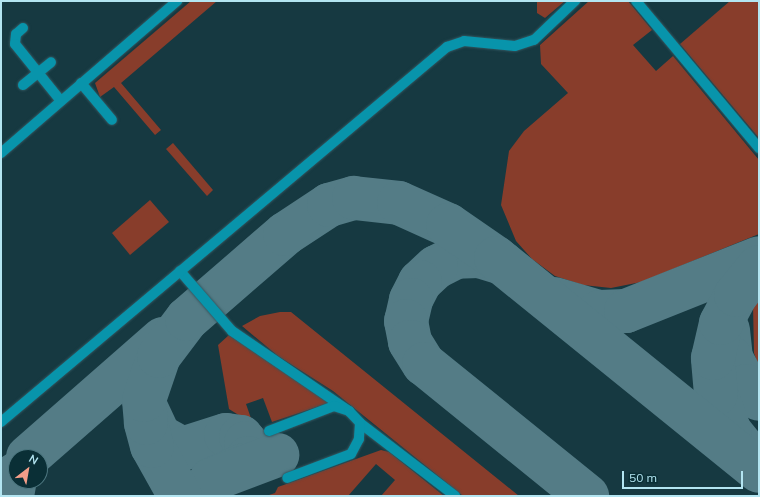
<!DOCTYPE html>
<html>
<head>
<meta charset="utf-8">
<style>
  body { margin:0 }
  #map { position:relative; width:760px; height:497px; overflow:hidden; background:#163941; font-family:Mulish,sans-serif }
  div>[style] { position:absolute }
  .green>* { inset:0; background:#883d2b }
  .taxiway>* { height:44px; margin:-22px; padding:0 22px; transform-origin:22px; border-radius:22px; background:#547c86 }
  .roads { filter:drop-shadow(0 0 1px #325760) drop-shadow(0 0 1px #325760) }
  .lane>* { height:10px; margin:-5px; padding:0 5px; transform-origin:5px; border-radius:5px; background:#0894ab }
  span { translate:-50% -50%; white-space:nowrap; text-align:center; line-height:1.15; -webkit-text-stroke:3.5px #0a2f36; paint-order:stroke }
  .frame { position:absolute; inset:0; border:2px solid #b3e5f1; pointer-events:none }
  .north { position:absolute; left:8px; top:449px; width:40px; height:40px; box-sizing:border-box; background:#0a2f36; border:1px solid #4e7881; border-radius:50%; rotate:31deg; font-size:11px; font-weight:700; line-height:16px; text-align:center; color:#b3e5f1 }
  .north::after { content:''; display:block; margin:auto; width:14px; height:18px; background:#f49e89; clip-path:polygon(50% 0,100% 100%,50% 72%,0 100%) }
  .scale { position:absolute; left:622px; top:471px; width:121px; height:18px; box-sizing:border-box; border:2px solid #b3e5f1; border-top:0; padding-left:5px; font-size:12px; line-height:14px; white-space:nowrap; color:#b3e5f1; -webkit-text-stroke:3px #0a2f36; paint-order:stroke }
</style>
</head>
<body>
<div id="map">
  <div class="green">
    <i style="clip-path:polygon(191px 1px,217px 1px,121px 83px,161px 130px,155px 135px,114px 87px,100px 97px,95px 83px)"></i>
    <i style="clip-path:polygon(537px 1px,565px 1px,545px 18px,537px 13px)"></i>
    <i style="clip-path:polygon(589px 1px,628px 1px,652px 30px,633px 45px,656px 71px,673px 56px,759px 160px,759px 234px,641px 282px,611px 288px,583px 285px,555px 276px,532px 259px,516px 241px,501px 205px,509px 151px,524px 131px,568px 93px,541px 64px,540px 45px)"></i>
    <i style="clip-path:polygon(730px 1px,759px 1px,759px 138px,680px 44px)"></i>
    <i style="clip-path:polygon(173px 143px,213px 190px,207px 196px,166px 149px)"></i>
    <i style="clip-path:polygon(150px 200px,169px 222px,130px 255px,112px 233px)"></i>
    <i style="clip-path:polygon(759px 296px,759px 368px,754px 353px,753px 305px)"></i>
    <i style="clip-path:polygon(280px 312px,291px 312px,519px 496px,463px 496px,333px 391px,278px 356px,242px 326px,260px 316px)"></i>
    <i style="clip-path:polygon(229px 335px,329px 403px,272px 422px,263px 398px,246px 404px,253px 424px,229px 409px,218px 345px)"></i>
    <i style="clip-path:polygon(381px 450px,389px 452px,444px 496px,381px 496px,395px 480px,376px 464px,348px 496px,266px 496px,275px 493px,278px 487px)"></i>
  </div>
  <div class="taxiway">
    <i style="left:502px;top:263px;width:24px;rotate:-163deg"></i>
    <i style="left:479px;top:256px;width:23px;rotate:178deg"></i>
    <i style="left:456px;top:257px;width:22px;rotate:153deg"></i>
    <i style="left:436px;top:267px;width:22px;rotate:137deg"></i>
    <i style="left:420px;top:282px;width:20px;rotate:117deg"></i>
    <i style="left:411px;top:300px;width:22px;rotate:103deg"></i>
    <i style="left:406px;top:321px;width:21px;rotate:79deg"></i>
    <i style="left:410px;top:342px;width:26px;rotate:58deg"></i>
    <i style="left:424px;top:364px;width:210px;rotate:39deg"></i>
    <i style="left:554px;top:299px;width:47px;rotate:16.1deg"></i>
    <i style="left:599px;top:312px;width:27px;rotate:-2deg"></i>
    <i style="left:626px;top:311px;width:143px;rotate:-21.7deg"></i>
    <i style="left:728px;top:330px;width:28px;rotate:84deg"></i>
    <i style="left:731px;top:358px;width:32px;rotate:62deg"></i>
    <i style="left:746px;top:386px;width:18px;rotate:45deg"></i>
    <i style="left:147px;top:410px;width:29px;rotate:65deg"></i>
    <i style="left:159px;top:436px;width:26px;rotate:29deg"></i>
    <i style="left:182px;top:449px;width:46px;rotate:-17.7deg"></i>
    <i style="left:226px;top:435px;width:15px;rotate:8deg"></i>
    <i style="left:241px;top:437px;width:8px;rotate:50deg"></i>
    <i style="left:246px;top:443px;width:15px;rotate:82deg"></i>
    <i style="left:248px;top:458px;width:8px;rotate:120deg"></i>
    <i style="left:244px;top:465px;width:36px;rotate:156deg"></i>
    <i style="left:211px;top:480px;width:71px;rotate:-20.7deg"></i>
    <i style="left:744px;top:449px;width:22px;rotate:-129deg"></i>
    <i style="left:730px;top:432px;width:40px;rotate:-110.2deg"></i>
    <i style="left:716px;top:394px;width:36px;rotate:-95deg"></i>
    <i style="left:713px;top:358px;width:36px;rotate:-77deg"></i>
    <i style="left:721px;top:323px;width:32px;rotate:-62deg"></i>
    <i style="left:736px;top:295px;width:36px;rotate:-51deg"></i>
    <i style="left:28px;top:457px;width:179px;rotate:-41.2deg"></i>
    <i style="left:12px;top:496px;width:22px;rotate:-80deg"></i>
    <i style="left:180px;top:496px;width:57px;rotate:-119.2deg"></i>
    <i style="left:152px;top:446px;width:24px;rotate:-105deg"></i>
    <i style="left:146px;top:423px;width:23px;rotate:-95deg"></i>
    <i style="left:144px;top:400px;width:46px;rotate:-71.2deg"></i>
    <i style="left:159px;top:356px;width:46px;rotate:-52.9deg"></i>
    <i style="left:187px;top:319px;width:130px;rotate:-40.9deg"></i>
    <i style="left:285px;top:234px;width:53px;rotate:-33.4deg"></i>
    <i style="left:329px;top:205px;width:26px;rotate:-16deg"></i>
    <i style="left:354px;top:198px;width:45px;rotate:6.3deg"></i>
    <i style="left:399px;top:203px;width:54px;rotate:24.2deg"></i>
    <i style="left:448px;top:225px;width:58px;rotate:34.5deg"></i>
    <i style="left:496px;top:258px;width:338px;rotate:39deg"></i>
  </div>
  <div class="roads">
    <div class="lane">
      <i style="left:636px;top:1px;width:192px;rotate:50.1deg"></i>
      <i style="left:23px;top:28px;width:9px;rotate:139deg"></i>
      <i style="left:16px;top:34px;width:10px;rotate:96deg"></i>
      <i style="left:15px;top:44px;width:73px;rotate:51.1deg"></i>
      <i style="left:81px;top:83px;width:48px;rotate:50deg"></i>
      <i style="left:23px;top:85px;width:36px;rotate:-39deg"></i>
      <i style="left:1px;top:153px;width:233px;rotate:-40.8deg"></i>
      <i style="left:180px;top:271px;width:79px;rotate:49.1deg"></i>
      <i style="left:232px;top:331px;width:142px;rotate:34.4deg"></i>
      <i style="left:1px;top:422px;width:583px;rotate:-40.06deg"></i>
      <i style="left:447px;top:47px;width:18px;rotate:-19deg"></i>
      <i style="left:464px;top:41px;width:51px;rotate:5.6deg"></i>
      <i style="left:515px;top:46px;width:20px;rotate:-18deg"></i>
      <i style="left:534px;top:40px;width:57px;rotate:-43.6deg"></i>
      <i style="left:360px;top:423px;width:120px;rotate:37.5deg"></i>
      <i style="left:269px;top:431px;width:70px;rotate:-21deg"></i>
      <i style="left:334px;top:406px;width:16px;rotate:18deg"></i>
      <i style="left:349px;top:411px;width:16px;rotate:47deg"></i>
      <i style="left:360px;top:423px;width:16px;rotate:94deg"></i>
      <i style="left:359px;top:439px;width:17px;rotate:118deg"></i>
      <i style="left:351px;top:454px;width:68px;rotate:159.4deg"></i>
    </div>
  </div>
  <div class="frame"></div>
  <div class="north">N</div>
  <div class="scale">50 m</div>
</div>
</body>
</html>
